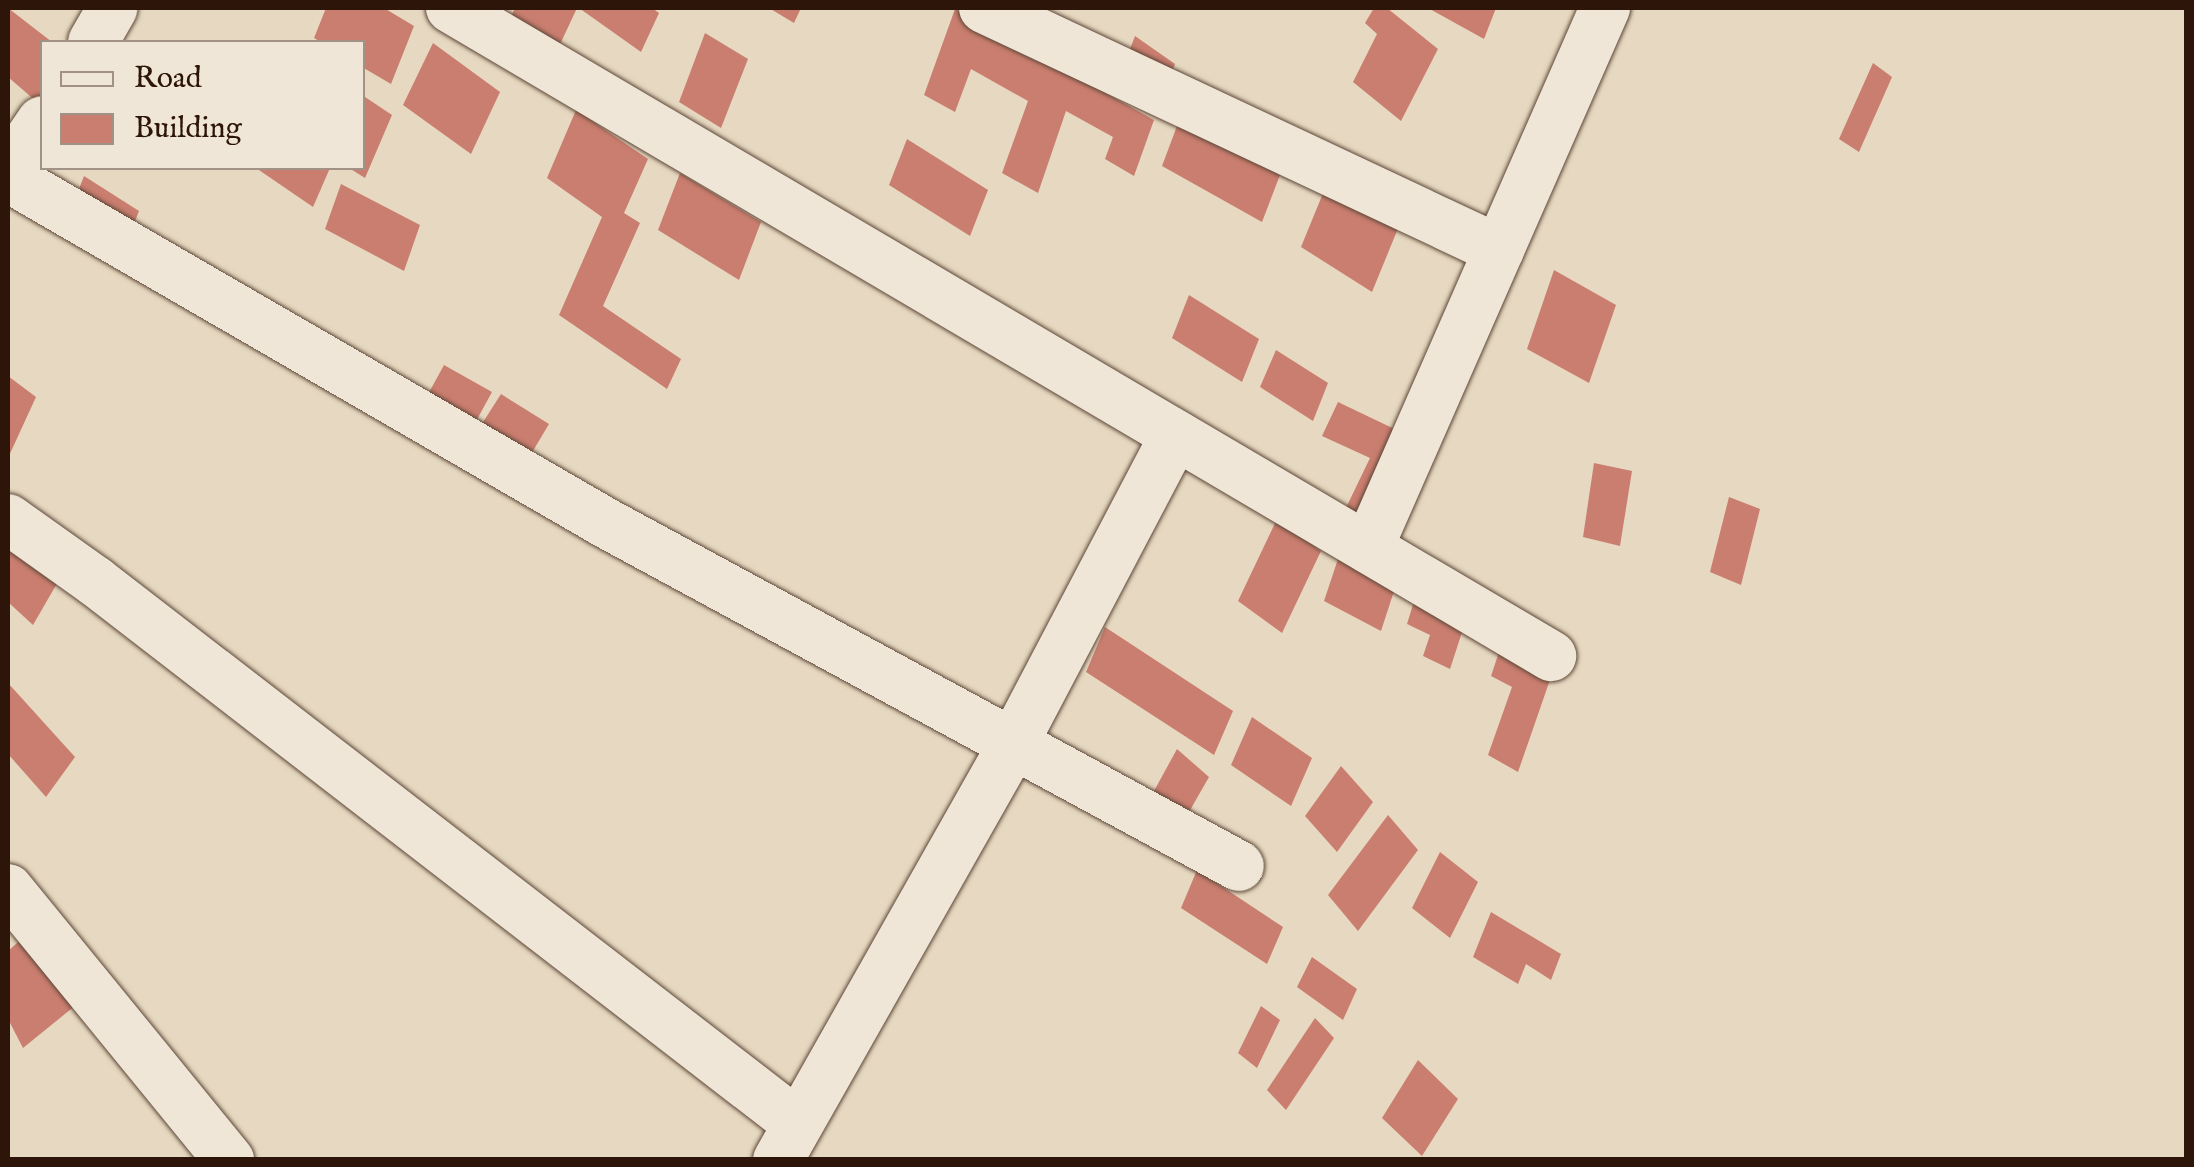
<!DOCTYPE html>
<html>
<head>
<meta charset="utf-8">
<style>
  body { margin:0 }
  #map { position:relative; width:2194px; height:1167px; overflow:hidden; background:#e7d9c1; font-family:"IM FELL English",serif }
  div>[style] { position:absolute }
  .building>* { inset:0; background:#ca7e6f }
  .roads { filter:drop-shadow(0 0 2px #5c4637) drop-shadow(0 0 2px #5c4637) }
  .street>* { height:50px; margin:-25px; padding:0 25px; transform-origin:25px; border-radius:25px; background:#efe6d7 }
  span { translate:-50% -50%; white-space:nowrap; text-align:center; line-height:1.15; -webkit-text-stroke:8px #efe6d7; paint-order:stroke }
  .frame { position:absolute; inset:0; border:10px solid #2e1509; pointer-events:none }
  .legend { position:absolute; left:40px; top:40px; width:325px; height:130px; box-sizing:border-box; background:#efe6d7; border:2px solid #a29285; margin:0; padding:12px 18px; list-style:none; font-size:30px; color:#2e1509 }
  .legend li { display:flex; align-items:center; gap:20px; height:50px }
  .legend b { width:50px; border:2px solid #a29285 }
</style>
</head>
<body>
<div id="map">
  <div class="building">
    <i style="clip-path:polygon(8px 8px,52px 42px,42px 42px,42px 92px,37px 102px,8px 77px)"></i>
    <i style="clip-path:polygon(326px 8px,384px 8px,414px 26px,391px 84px,362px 67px,362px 42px,321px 42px,314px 38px)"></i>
    <i style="clip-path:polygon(515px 8px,577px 8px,556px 53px,510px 19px)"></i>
    <i style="clip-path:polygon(579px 8px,652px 8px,659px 13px,641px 52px)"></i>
    <i style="clip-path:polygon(769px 8px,801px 8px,794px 23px)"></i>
    <i style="clip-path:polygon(1374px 8px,1387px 8px,1438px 49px,1401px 121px,1353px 82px,1377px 34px,1365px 23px)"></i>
    <i style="clip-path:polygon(1428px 8px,1496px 8px,1484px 39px)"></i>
    <i style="clip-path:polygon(955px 9px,1154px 120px,1134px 176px,1105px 159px,1113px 137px,1066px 111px,1038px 193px,1002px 173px,1028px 101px,971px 69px,955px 112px,924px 95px)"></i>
    <i style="clip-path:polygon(705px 33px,748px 59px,721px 128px,679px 102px)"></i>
    <i style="clip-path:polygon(1135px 36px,1175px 64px,1165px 89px,1125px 62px)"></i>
    <i style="clip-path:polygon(433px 43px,500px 92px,471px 154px,403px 105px)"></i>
    <i style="clip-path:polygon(1873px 63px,1892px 77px,1859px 152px,1839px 139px)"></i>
    <i style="clip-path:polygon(365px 97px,392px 115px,365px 178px,349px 168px,362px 168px)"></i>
    <i style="clip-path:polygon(576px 110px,648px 159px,624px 213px,640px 223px,603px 306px,681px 359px,667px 389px,559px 315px,602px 217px,547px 178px)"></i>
    <i style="clip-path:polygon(1180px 118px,1280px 175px,1262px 222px,1162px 166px)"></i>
    <i style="clip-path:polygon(907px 139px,988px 190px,970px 236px,889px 185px)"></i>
    <i style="clip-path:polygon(256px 168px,330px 168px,313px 207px)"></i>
    <i style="clip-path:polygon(680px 173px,761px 222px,739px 280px,658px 230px)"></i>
    <i style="clip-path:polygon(84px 176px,139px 211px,126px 245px,71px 210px)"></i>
    <i style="clip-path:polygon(1328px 181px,1399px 226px,1372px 292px,1301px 247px)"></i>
    <i style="clip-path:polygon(341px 184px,420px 225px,404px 271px,325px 229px)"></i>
    <i style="clip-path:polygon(1554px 270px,1616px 305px,1589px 383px,1527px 349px)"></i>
    <i style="clip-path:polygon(1189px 295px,1259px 339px,1242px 382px,1172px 338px)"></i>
    <i style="clip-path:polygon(1276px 350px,1328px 383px,1313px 421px,1260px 387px)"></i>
    <i style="clip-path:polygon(444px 365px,492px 392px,474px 425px,426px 398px)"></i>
    <i style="clip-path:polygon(8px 376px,36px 397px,8px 458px)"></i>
    <i style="clip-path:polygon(501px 394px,549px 424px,527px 461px,478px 430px)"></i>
    <i style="clip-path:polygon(1338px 402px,1407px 435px,1365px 524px,1343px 514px,1370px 458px,1322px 436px)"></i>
    <i style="clip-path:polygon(1594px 463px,1632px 471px,1620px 546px,1583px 537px)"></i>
    <i style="clip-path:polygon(1729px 497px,1760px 509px,1741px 585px,1710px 572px)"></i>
    <i style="clip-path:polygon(1277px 519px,1321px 551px,1282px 633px,1238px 601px)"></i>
    <i style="clip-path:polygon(8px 532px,59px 580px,33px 625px,8px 602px)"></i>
    <i style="clip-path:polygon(1338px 559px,1395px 588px,1381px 631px,1324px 601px)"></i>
    <i style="clip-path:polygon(1415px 598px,1465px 623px,1450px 669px,1423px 656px,1430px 635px,1407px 624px)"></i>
    <i style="clip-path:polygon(1105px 627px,1233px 711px,1214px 755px,1086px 672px)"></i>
    <i style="clip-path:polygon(1501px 646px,1552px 674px,1518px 772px,1488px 755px,1512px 687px,1491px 676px)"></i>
    <i style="clip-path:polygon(8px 683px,75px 757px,46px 797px,8px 754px)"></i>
    <i style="clip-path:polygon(1252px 717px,1312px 758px,1291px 806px,1231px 765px)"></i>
    <i style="clip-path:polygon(1177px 749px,1209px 777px,1185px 819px,1154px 791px)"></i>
    <i style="clip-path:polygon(1341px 766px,1373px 802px,1337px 852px,1305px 816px)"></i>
    <i style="clip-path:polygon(1388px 815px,1418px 850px,1358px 931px,1328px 895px)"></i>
    <i style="clip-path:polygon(1440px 852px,1478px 882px,1450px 938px,1412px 908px)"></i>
    <i style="clip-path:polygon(1197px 870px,1283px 927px,1267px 964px,1181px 908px)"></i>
    <i style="clip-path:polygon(1491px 912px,1561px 954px,1551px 980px,1526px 964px,1518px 984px,1473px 957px)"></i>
    <i style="clip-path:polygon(34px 928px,76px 1005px,23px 1048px,8px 1019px,8px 951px)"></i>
    <i style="clip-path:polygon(1312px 957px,1357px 989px,1343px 1020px,1297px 987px)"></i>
    <i style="clip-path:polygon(1261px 1006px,1280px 1020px,1257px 1068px,1238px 1053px)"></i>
    <i style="clip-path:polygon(1315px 1018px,1334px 1038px,1286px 1110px,1267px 1090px)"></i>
    <i style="clip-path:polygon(1418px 1060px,1458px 1099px,1422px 1156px,1382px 1118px)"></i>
  </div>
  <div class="roads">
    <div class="street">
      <i style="left:451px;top:8px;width:1277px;rotate:30.5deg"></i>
      <i style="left:984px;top:8px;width:569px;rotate:25.17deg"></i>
      <i style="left:93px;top:42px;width:39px;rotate:-60deg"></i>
      <i style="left:8px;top:171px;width:60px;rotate:-55.8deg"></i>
      <i style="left:8px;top:177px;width:689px;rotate:30.06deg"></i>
      <i style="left:604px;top:522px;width:722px;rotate:28.45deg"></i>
      <i style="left:8px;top:519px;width:107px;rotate:35.5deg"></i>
      <i style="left:95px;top:581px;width:888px;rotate:37.68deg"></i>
      <i style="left:1368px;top:548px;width:590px;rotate:-66.3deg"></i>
      <i style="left:8px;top:889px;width:350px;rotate:50.8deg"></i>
      <i style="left:778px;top:1160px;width:478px;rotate:-60.5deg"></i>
      <i style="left:1013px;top:744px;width:349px;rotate:-62.3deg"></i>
    </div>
  </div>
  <div class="frame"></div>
  <ul class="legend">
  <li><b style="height:12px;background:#efe6d7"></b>Road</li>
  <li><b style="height:28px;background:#ca7e6f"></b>Building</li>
  </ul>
</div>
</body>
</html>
